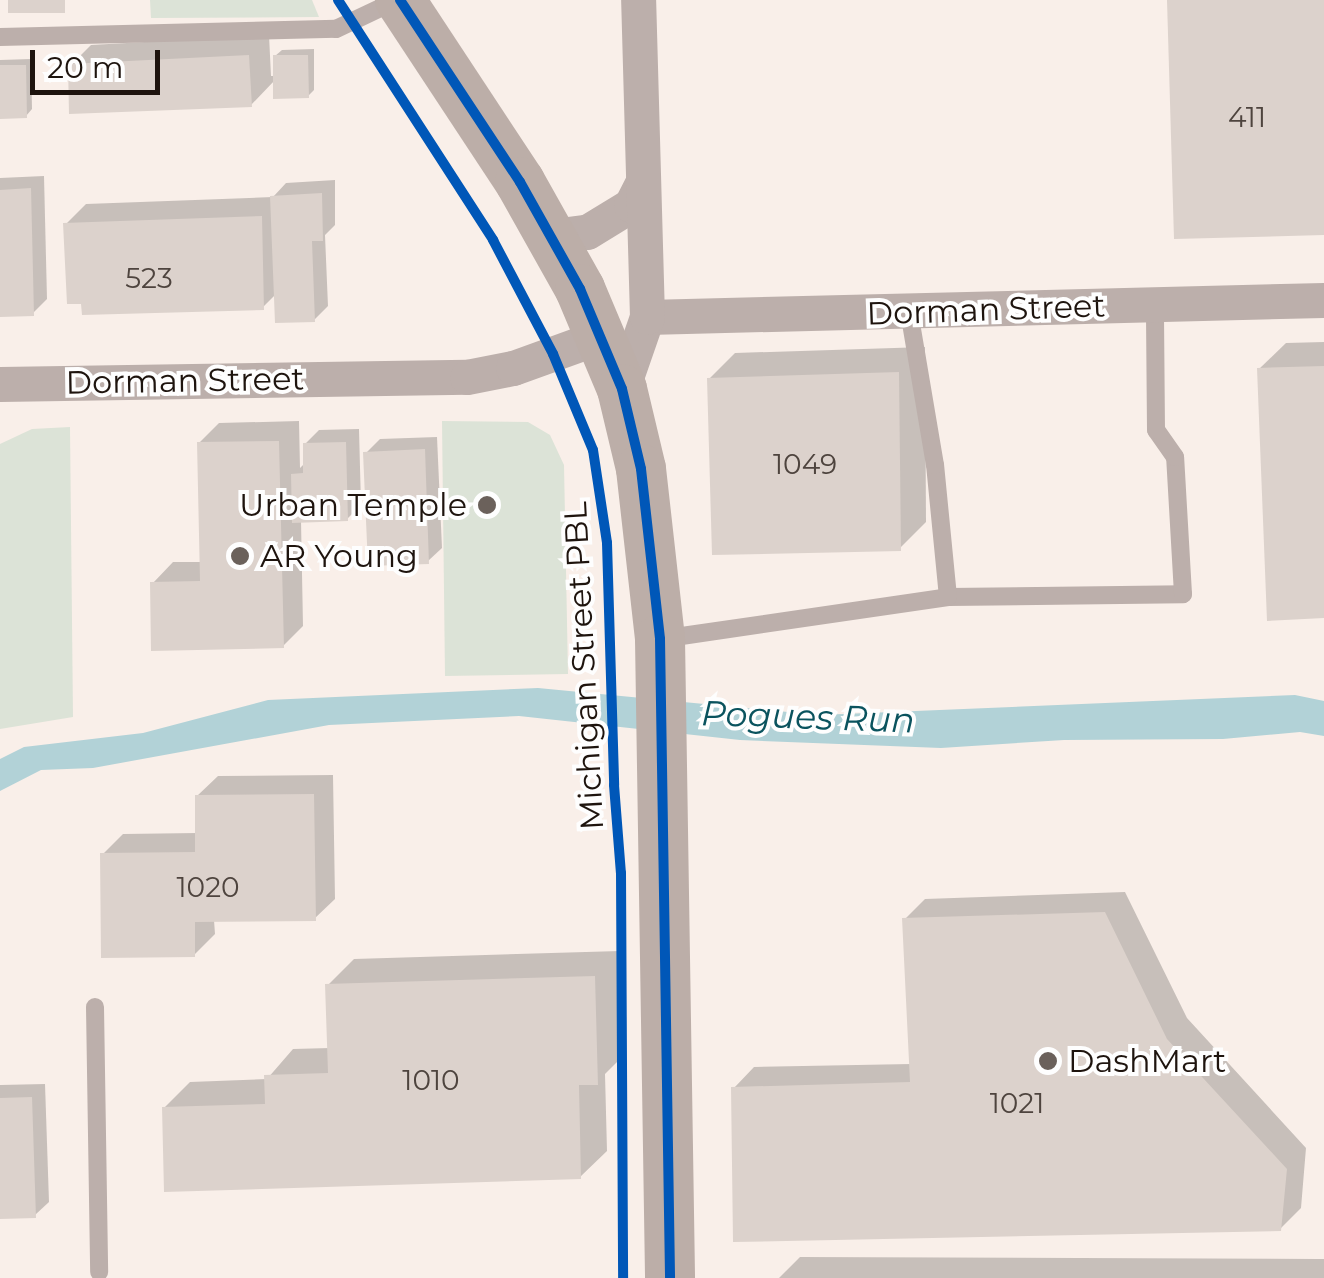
<!DOCTYPE html>
<html>
<head>
<meta charset="utf-8">
<style>
  body { margin:0 }
  #map { position:relative; width:1324px; height:1278px; overflow:hidden; background:#f9efe9; font-family:Montserrat,sans-serif }
  div>[style] { position:absolute }
  [style*='--x'] { left:calc(var(--x)*1px); top:calc(var(--y)*1px); width:calc(var(--w)*1px); rotate:calc(var(--a)*1deg) }
  .green>* { inset:0; background:#dce3d7 }
  .water>* { inset:0; background:#b2d2d7 }
  .shadow>* { inset:0; background:#0003 }
  .building>* { inset:0; background:#dcd2cc }
  .service>* { height:18px; margin:-9px; padding:0 9px; transform-origin:9px; border-radius:9px; background:#bcafab }
  .minor>* { height:35px; margin:-17.5px; padding:0 17.5px; transform-origin:17.5px; border-radius:17.5px; background:#bcafab }
  .secondary>* { height:50px; margin:-25px; padding:0 25px; transform-origin:25px; border-radius:25px; background:#bcaea8 }
  .cycleway>* { height:10px; margin:-5px; padding:0 5px; transform-origin:5px; border-radius:5px; background:#0057b8 }
  .dots>* { width:28px; height:28px; translate:-50% -50%; box-sizing:border-box; border:5px solid #fefefe; border-radius:50% }
  span { translate:-50% -50%; white-space:nowrap; text-align:center; line-height:1.15; -webkit-text-stroke:8px #fefefe; paint-order:stroke }
  .number-label { font-size:28px; color:#4e443e }
  .number-label span { -webkit-text-stroke-width:0 }
  .street-label { font-size:32px; color:#1e140e }
  .poi-label { font-size:32px; color:#1e140e }
  .right { translate:-100% -50%; text-align:right }
  .left { translate:0 -50%; text-align:left }
  .water-label { font-size:35px; color:#0a535e; font-style:italic }
  .scale { position:absolute; left:30px; top:50px; width:130px; height:45px; box-sizing:border-box; border:5px solid #1e140e; border-top:0; padding-left:12px; font-size:30px; line-height:35px; white-space:nowrap; color:#1e140e; -webkit-text-stroke:8px #fefefe; paint-order:stroke }
</style>
</head>
<body>
<div id="map">
  <div class="green">
    <i style="clip-path:polygon(150px 0,312px 0,319px 17px,151px 18px)"></i>
    <i style="clip-path:polygon(442px 421px,528px 422px,550px 435px,564px 465px,568px 674px,445px 676px)"></i>
    <i style="clip-path:polygon(70px 427px,73px 717px,0 729px,0 444px,32px 429px)"></i>
  </div>
  <div class="water">
    <i style="clip-path:polygon(538px 688px,819px 715px,1295px 695px,1324px 701px,1324px 736px,1300px 732px,1223px 739px,1064px 740px,941px 748px,740px 740px,519px 716px,329px 725px,93px 768px,41px 770px,0 791px,0 759px,24px 747px,143px 733px,268px 700px)"></i>
  </div>
  <div class="shadow">
    <i style="clip-path:polygon(269px 35px,271px 76px,275px 76px,275px 56px,282px 50px,314px 49px,314px 90px,308px 96px,275px 80px,251px 105px,70px 66px,91px 45px)"></i>
    <i style="clip-path:polygon(31px 59px,32px 109px,26px 116px,0 116px,0 60px)"></i>
    <i style="clip-path:polygon(44px 176px,47px 299px,33px 313px,0 315px,0 178px)"></i>
    <i style="clip-path:polygon(335px 180px,335px 225px,325px 235px,328px 306px,314px 320px,276px 294px,263px 307px,66px 224px,86px 204px,273px 197px,286px 183px)"></i>
    <i style="clip-path:polygon(1324px 342px,1324px 616px,1259px 369px,1286px 343px)"></i>
    <i style="clip-path:polygon(925px 347px,926px 522px,900px 548px,709px 379px,735px 353px)"></i>
    <i style="clip-path:polygon(299px 421px,300px 468px,306px 462px,305px 444px,319px 430px,359px 429px,361px 505px,347px 519px,301px 520px,303px 626px,283px 646px,153px 583px,173px 562px,202px 562px,199px 443px,219px 423px)"></i>
    <i style="clip-path:polygon(437px 437px,442px 548px,428px 561px,366px 453px,380px 439px)"></i>
    <i style="clip-path:polygon(333px 775px,335px 899px,314px 919px,214px 920px,215px 934px,194px 955px,103px 854px,123px 834px,197px 833px,197px 796px,218px 776px)"></i>
    <i style="clip-path:polygon(1125px 892px,1187px 1018px,1306px 1148px,1301px 1208px,1280px 1229px,734px 1088px,754px 1067px,911px 1064px,905px 919px,925px 899px)"></i>
    <i style="clip-path:polygon(620px 951px,623px 1056px,605px 1074px,607px 1151px,580px 1177px,164px 1108px,190px 1082px,267px 1079px,293px 1049px,330px 1048px,328px 985px,354px 959px)"></i>
    <i style="clip-path:polygon(45px 1084px,49px 1202px,35px 1215px,0 1216px,0 1085px)"></i>
    <i style="clip-path:polygon(800px 1257px,1319px 1259px,1324px 1259px,1324px 1278px,779px 1278px)"></i>
  </div>
  <div class="building">
    <i style="clip-path:polygon(8px 0,65px 0,65px 13px,8px 13px)"></i>
    <i style="clip-path:polygon(1167px 0,1324px 0,1324px 235px,1174px 239px)"></i>
    <i style="clip-path:polygon(249px 55px,252px 107px,69px 114px,68px 64px)"></i>
    <i style="clip-path:polygon(273px 55px,308px 55px,309px 98px,273px 99px)"></i>
    <i style="clip-path:polygon(0 65px,26px 65px,27px 118px,0 119px)"></i>
    <i style="clip-path:polygon(31px 188px,34px 316px,0 317px,0 190px)"></i>
    <i style="clip-path:polygon(322px 193px,323px 241px,312px 241px,315px 322px,275px 323px,270px 196px)"></i>
    <i style="clip-path:polygon(262px 216px,264px 310px,82px 315px,81px 304px,67px 304px,63px 223px)"></i>
    <i style="clip-path:polygon(1324px 366px,1324px 618px,1267px 621px,1257px 368px)"></i>
    <i style="clip-path:polygon(899px 372px,901px 551px,712px 555px,707px 378px)"></i>
    <i style="clip-path:polygon(279px 441px,284px 648px,151px 651px,150px 582px,200px 581px,197px 442px)"></i>
    <i style="clip-path:polygon(346px 442px,348px 521px,292px 523px,291px 474px,303px 473px,303px 443px)"></i>
    <i style="clip-path:polygon(425px 449px,429px 564px,368px 566px,363px 452px)"></i>
    <i style="clip-path:polygon(314px 794px,316px 921px,195px 922px,195px 957px,101px 958px,100px 853px,195px 852px,195px 795px)"></i>
    <i style="clip-path:polygon(1105px 912px,1167px 1039px,1287px 1169px,1281px 1231px,733px 1242px,731px 1087px,910px 1082px,902px 918px)"></i>
    <i style="clip-path:polygon(595px 976px,598px 1085px,579px 1085px,581px 1179px,164px 1192px,162px 1107px,265px 1104px,264px 1075px,328px 1073px,325px 984px)"></i>
    <i style="clip-path:polygon(32px 1097px,36px 1218px,0 1219px,0 1098px)"></i>
  </div>
  <div class="service">
    <i style="--x:0;--y:37;--w:336;--a:-1.4"></i>
    <i style="--x:336;--y:29;--w:68;--a:-25.4"></i>
    <i style="--x:948;--y:597;--w:235;--a:-0.7"></i>
    <i style="--x:1183;--y:594;--w:137;--a:-93.3"></i>
    <i style="--x:1175;--y:457;--w:33;--a:-125"></i>
    <i style="--x:1156;--y:430;--w:125;--a:-90.5"></i>
    <i style="--x:661;--y:639;--w:290;--a:-8.3"></i>
    <i style="--x:948;--y:597;--w:133;--a:-95.6"></i>
    <i style="--x:935;--y:465;--w:155;--a:-99.6"></i>
    <i style="--x:95;--y:1007;--w:265;--a:89.1"></i>
  </div>
  <div class="minor">
    <i style="--x:552;--y:236;--w:35;--a:-7"></i>
    <i style="--x:587;--y:232;--w:52;--a:-31.5"></i>
    <i style="--x:631;--y:205;--w:25;--a:-63"></i>
    <i style="--x:647;--y:317;--w:677;--a:-1.44"></i>
    <i style="--x:0;--y:384;--w:467;--a:-0.9"></i>
    <i style="--x:467;--y:377;--w:47;--a:-11.1"></i>
    <i style="--x:513;--y:368;--w:95;--a:-19.8"></i>
    <i style="--x:622;--y:389;--w:76;--a:-70.9"></i>
    <i style="--x:647;--y:317;--w:317;--a:-91.6"></i>
  </div>
  <div class="secondary">
    <i style="--x:400;--y:0;--w:218;--a:56.6"></i>
    <i style="--x:520;--y:182;--w:123;--a:60.7"></i>
    <i style="--x:580;--y:289;--w:108;--a:67.2"></i>
    <i style="--x:622;--y:389;--w:82;--a:76.6"></i>
    <i style="--x:641;--y:469;--w:171;--a:83.6"></i>
    <i style="--x:660;--y:639;--w:639;--a:89.1"></i>
  </div>
  <div class="cycleway">
    <i style="--x:338;--y:0;--w:286;--a:57.1"></i>
    <i style="--x:493;--y:240;--w:129;--a:62.2"></i>
    <i style="--x:553;--y:354;--w:104;--a:67.4"></i>
    <i style="--x:593;--y:450;--w:94;--a:81.4"></i>
    <i style="--x:607;--y:543;--w:242;--a:88.3"></i>
    <i style="--x:614;--y:785;--w:88;--a:85.5"></i>
    <i style="--x:621;--y:873;--w:405;--a:89.7"></i>
    <i style="--x:400;--y:0;--w:218;--a:56.6"></i>
    <i style="--x:520;--y:182;--w:123;--a:60.7"></i>
    <i style="--x:580;--y:289;--w:108;--a:67.2"></i>
    <i style="--x:622;--y:389;--w:82;--a:76.6"></i>
    <i style="--x:641;--y:469;--w:171;--a:83.6"></i>
    <i style="--x:660;--y:639;--w:639;--a:89.1"></i>
  </div>
  <div class="dots">
    <i style="left:487px;top:505px;background:#6b615b"></i>
    <i style="left:240px;top:556px;background:#6b615b"></i>
    <i style="left:1048px;top:1061px;background:#6b615b"></i>
  </div>
  <div class="number-label">
    <span style="left:1247px;top:117px">411</span>
    <span style="left:149px;top:278px">523</span>
    <span style="left:805px;top:464px">1049</span>
    <span style="left:208px;top:887px">1020</span>
    <span style="left:431px;top:1080px">1010</span>
    <span style="left:1017px;top:1103px">1021</span>
  </div>
  <div class="street-label">
    <span style="left:986px;top:310px;rotate:-2deg">Dorman Street</span>
    <span style="left:185px;top:381px;rotate:-1deg">Dorman Street</span>
    <span style="left:584px;top:666px;rotate:-93deg">Michigan Street PBL</span>
  </div>
  <div class="poi-label">
    <span class="right" style="left:467px;top:505px">Urban Temple</span>
    <span class="left" style="left:260px;top:556px">AR Young</span>
    <span class="left" style="left:1068px;top:1061px">DashMart</span>
  </div>
  <div class="water-label">
    <span style="left:808px;top:717px;rotate:2deg">Pogues Run</span>
  </div>
  <div class="scale">20 m</div>
</div>
</body>
</html>
